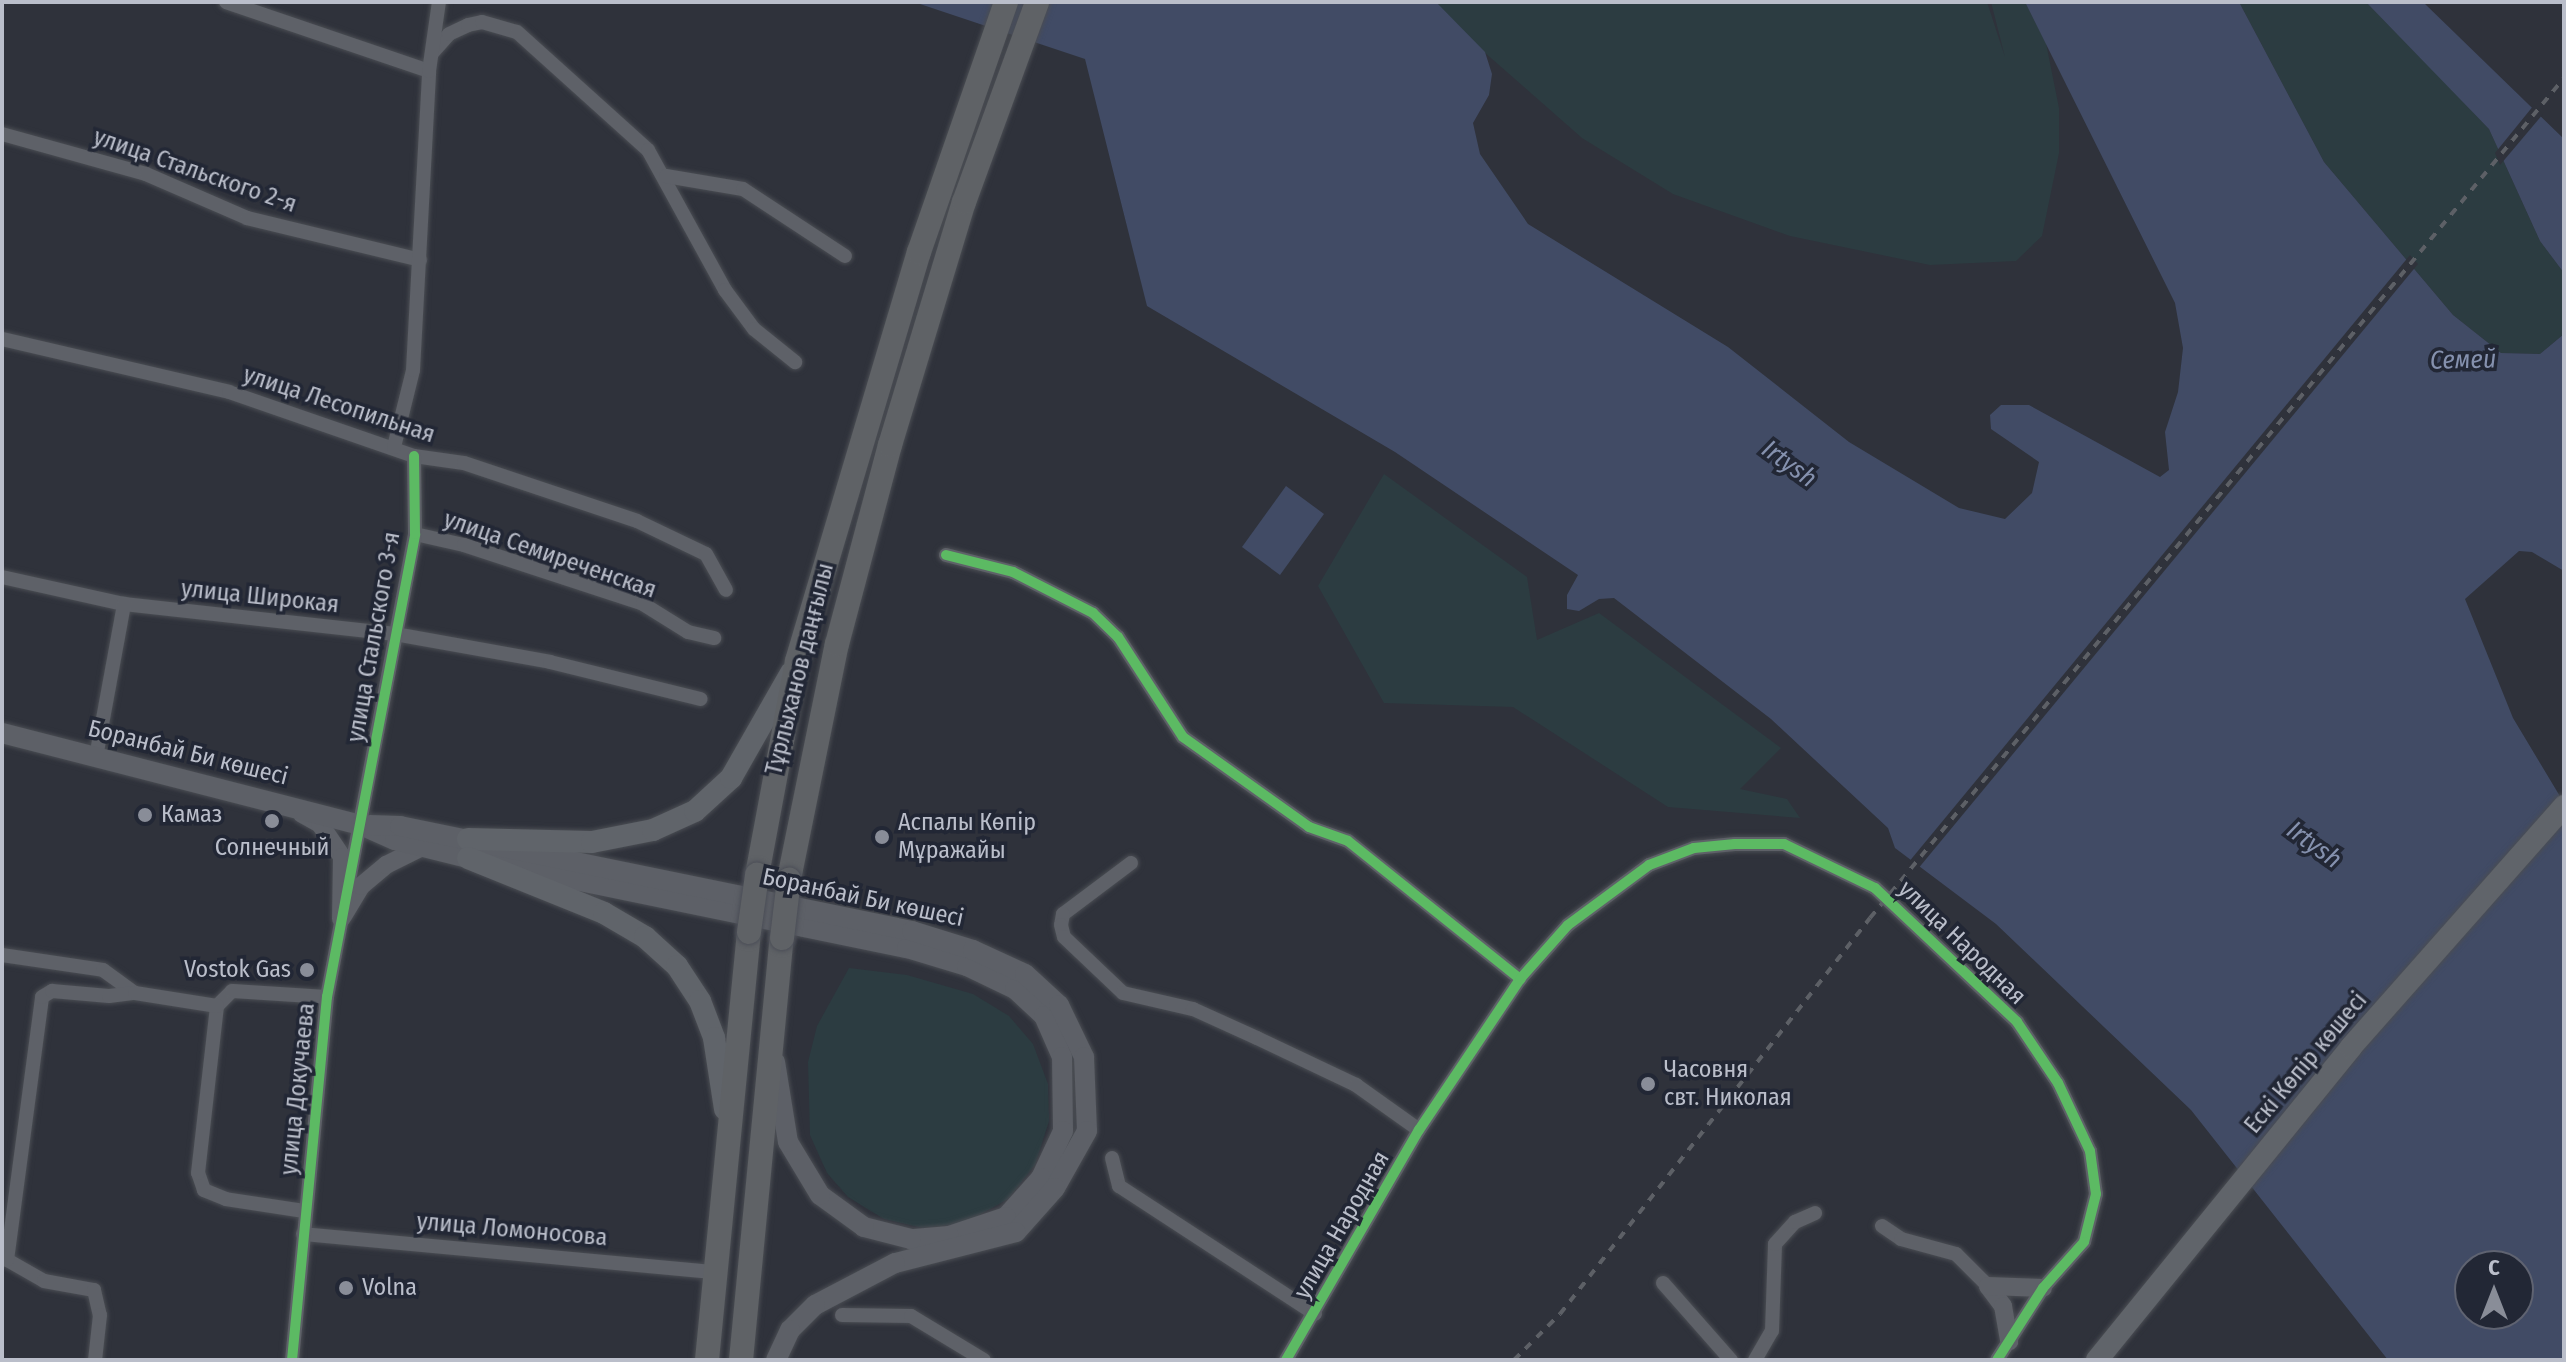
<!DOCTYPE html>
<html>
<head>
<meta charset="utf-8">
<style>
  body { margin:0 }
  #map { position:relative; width:2566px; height:1362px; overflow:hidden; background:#2f323b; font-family:"Fira Sans Condensed",sans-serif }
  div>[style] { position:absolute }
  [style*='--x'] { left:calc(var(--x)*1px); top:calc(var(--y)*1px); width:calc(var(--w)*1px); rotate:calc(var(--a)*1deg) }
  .green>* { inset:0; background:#2c3c41 }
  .water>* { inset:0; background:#414b65 }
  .pier>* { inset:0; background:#2f323b }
  .roads { filter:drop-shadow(0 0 2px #4a4d53) drop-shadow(0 0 2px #4a4d53) }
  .minor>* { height:14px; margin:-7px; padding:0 7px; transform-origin:7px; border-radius:7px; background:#5e6168 }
  .tertiary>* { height:18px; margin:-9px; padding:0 9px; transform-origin:9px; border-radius:9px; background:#5e6168 }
  .secondary>* { height:20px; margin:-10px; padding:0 10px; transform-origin:10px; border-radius:10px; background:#5d6067 }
  .primary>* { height:22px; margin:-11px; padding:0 11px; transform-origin:11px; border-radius:11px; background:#60646a }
  .trunk>* { height:24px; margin:-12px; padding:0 12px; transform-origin:12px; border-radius:12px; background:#5f6266 }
  .rail>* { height:4px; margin-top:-2px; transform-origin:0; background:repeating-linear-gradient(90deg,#5d6066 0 8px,transparent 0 16px) }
  .bridges { filter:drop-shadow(0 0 2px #4b4e57) drop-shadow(0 0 2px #4b4e57) }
  .trunk-bridge>* { height:24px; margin:-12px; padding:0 12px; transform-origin:12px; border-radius:12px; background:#5f6266 }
  .cycleway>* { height:10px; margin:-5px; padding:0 5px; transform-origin:5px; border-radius:5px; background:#5cba63 }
  .dots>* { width:22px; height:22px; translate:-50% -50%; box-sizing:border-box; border:4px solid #222735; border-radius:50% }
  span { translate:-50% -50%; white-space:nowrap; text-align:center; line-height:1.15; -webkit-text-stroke:7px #222735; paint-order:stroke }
  .street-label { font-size:24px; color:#babeca }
  .poi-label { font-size:24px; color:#babeca }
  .left { translate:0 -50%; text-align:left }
  .right { translate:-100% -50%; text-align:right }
  .water-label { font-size:26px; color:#8591ae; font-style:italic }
  .frame { position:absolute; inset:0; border:4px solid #babeca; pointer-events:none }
  .north { position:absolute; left:2454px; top:1250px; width:80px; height:80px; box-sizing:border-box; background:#222735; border:2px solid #5f6371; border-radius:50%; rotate:0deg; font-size:22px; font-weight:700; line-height:32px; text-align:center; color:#babeca }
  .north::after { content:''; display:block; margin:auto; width:28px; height:36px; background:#898d98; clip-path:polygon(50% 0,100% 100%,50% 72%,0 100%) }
</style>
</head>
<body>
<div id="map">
  <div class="green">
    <i style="clip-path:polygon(1436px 2px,1987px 2px,2005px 57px,1991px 2px,2025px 2px,2046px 43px,2059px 108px,2059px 153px,2042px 236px,2016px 261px,1930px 265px,1790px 236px,1673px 194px,1582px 138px,1459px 30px)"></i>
    <i style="clip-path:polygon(2239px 2px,2366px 2px,2428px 65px,2489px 129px,2540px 241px,2564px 273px,2564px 334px,2540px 354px,2501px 353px,2453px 315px,2324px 162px)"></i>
    <i style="clip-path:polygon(1384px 474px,1527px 577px,1537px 640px,1599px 613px,1781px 748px,1740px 789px,1787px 799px,1800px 818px,1668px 807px,1513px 707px,1384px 703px,1318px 586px)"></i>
    <i style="clip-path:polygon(849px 968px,907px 975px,973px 994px,1009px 1016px,1033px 1044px,1048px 1084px,1049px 1121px,1035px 1165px,1008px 1199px,965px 1223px,923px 1228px,884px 1219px,848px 1197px,827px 1173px,810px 1135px,808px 1062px,817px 1026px)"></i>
  </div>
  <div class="water">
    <i style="clip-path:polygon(evenodd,914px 2px,1436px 2px,1485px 52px,1492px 74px,1489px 95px,1473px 123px,1480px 154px,1528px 224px,1728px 347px,1849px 442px,1959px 508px,2005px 519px,2032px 493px,2039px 462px,1991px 429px,1990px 415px,2001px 405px,2029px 405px,2160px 477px,2169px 470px,2165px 432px,2178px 392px,2183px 348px,2175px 303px,2025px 2px,2239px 2px,2324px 162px,2453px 315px,2501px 353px,2540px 354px,2564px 334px,2564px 571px,2532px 552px,2519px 551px,2465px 599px,2513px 718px,2564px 803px,2564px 1360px,2388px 1360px,2191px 1110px,1996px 924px,1895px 848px,1888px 828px,1771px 719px,1614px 598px,1599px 599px,1579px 611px,1567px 609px,1567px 595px,1578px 575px,1395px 452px,1147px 306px,1085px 59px,914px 2px,2470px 1266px,2518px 1266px,2518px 1314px,2470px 1314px,2470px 1266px)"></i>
    <i style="clip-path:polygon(2366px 2px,2423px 2px,2564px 139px,2564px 273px,2540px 241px,2489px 129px)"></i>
    <i style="clip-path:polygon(1286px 486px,1324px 514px,1280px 575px,1242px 547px)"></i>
  </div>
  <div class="pier">
    <i style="clip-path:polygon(2534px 105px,2543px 114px,2500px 165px,2495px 153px)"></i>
    <i style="clip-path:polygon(2410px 255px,2418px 264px,1917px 870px,1908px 863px)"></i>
  </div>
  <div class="roads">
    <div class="minor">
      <i style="--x:226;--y:2;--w:214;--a:18.8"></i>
      <i style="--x:433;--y:52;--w:24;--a:-48"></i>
      <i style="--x:449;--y:34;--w:21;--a:-25"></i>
      <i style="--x:468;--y:25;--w:14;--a:-12"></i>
      <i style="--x:482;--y:22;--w:36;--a:16"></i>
      <i style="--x:517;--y:32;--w:176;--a:42"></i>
      <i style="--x:648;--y:150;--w:160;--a:61.2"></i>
      <i style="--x:725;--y:290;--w:49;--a:53.4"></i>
      <i style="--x:754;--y:329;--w:53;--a:38.8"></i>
      <i style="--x:2;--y:134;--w:149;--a:15.5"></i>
      <i style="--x:146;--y:174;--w:110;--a:23.5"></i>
      <i style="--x:247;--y:218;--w:178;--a:13.6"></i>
      <i style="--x:666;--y:176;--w:78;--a:9.6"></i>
      <i style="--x:743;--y:189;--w:122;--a:33.3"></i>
      <i style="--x:2;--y:339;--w:233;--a:13.1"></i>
      <i style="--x:229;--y:392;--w:196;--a:19.1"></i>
      <i style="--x:414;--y:456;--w:50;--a:8"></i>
      <i style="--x:464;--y:463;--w:182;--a:18.5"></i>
      <i style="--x:637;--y:521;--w:76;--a:25.6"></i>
      <i style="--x:706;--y:554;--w:41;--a:60.9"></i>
      <i style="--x:394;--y:447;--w:79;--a:-76.1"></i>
      <i style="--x:413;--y:370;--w:299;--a:-86.9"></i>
      <i style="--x:429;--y:71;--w:70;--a:-81.8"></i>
      <i style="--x:415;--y:534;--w:50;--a:12.7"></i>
      <i style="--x:464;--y:545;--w:188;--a:18.2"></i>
      <i style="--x:643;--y:604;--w:53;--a:31.9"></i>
      <i style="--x:688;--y:632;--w:27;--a:13"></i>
      <i style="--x:946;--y:555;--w:69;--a:14.2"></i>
      <i style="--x:1013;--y:572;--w:90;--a:27.1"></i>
      <i style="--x:1093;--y:613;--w:35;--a:44"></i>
      <i style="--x:1118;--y:637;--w:119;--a:57"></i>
      <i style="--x:1183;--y:737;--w:155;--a:35.5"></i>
      <i style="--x:1309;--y:827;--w:41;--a:19.7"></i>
      <i style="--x:1348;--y:841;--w:221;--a:38.7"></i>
      <i style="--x:2;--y:577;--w:125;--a:12.5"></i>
      <i style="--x:124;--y:604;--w:273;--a:6.3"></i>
      <i style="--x:395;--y:634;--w:158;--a:10.2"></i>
      <i style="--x:550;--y:662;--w:155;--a:13.8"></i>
      <i style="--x:96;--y:757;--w:156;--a:-79.6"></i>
      <i style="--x:1131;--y:863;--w:85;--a:143.1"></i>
      <i style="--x:1063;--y:914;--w:11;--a:100"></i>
      <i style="--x:1061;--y:925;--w:12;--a:76"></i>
      <i style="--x:1064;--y:937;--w:81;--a:43.5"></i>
      <i style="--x:1123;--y:993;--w:72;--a:12.9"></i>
      <i style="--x:1193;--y:1009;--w:70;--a:24.4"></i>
      <i style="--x:1257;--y:1038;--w:110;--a:25.4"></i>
      <i style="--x:1356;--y:1085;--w:77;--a:35.5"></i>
      <i style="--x:347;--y:891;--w:363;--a:-79.2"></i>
      <i style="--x:415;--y:534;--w:78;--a:-90.7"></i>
      <i style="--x:2;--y:955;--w:102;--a:8.4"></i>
      <i style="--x:103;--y:970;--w:39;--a:36"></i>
      <i style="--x:1112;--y:1158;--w:29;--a:76"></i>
      <i style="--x:1119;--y:1186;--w:234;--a:33.1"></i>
      <i style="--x:304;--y:1211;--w:79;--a:-171.3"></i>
      <i style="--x:226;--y:1199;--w:24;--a:-158"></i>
      <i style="--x:204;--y:1190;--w:18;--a:-109"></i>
      <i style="--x:198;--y:1173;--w:168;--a:-83.5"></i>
      <i style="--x:217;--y:1006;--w:21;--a:-45"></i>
      <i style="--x:232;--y:991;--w:95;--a:3.6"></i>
      <i style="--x:1882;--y:1226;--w:23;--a:34"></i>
      <i style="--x:1901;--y:1239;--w:57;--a:15.3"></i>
      <i style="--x:1956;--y:1254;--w:45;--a:45"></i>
      <i style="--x:303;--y:1234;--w:415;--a:5.3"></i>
      <i style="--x:2;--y:1257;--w:48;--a:29.7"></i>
      <i style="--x:44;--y:1281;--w:51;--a:10.2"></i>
      <i style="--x:94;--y:1290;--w:26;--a:77"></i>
      <i style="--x:100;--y:1315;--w:45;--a:96.3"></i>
      <i style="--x:7;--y:1260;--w:265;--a:-82.4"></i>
      <i style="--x:42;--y:997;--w:12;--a:-31"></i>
      <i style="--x:52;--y:991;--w:57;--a:5"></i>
      <i style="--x:109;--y:996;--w:26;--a:-7"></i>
      <i style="--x:135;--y:993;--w:83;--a:9"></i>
      <i style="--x:1663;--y:1283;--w:103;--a:48.6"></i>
      <i style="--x:842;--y:1315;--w:69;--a:0.8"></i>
      <i style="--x:911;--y:1316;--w:85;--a:31.1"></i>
      <i style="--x:292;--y:1360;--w:365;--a:-84.5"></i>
      <i style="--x:327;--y:997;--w:86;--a:-79.3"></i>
      <i style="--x:1286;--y:1360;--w:266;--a:-60"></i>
      <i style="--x:1419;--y:1130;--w:182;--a:-56.2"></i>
      <i style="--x:1520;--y:979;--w:72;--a:-48.4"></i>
      <i style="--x:1568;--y:925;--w:101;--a:-36.5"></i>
      <i style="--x:1649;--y:865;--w:48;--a:-20.7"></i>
      <i style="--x:1694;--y:848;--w:41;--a:-5.6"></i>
      <i style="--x:1735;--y:844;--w:49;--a:0"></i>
      <i style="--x:1784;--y:844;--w:101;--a:25.8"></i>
      <i style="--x:1875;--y:888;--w:195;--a:43.3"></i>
      <i style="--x:2017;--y:1022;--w:73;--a:56.1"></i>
      <i style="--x:2058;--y:1083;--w:75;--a:64.8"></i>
      <i style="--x:2090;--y:1151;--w:43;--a:82.1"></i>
      <i style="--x:2096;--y:1194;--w:49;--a:104"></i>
      <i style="--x:2084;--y:1242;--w:62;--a:131.7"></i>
      <i style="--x:2043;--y:1288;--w:85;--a:122.6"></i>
      <i style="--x:1755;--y:1360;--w:34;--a:-60"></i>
      <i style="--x:1772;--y:1331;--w:87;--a:-88"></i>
      <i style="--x:1775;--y:1244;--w:30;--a:-48"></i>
      <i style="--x:1795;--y:1222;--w:22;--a:-24"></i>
    </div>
    <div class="tertiary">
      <i style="--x:302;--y:814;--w:21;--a:29"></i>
      <i style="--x:320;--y:824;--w:40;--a:56"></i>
      <i style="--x:342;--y:857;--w:62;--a:90.9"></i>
      <i style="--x:343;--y:916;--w:35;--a:-59"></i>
      <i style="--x:361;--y:886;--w:33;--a:-40"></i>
      <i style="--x:386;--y:865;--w:40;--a:-26.6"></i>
      <i style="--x:1988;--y:1286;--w:25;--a:53"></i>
      <i style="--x:2003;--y:1306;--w:36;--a:80"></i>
      <i style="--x:1988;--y:1286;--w:55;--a:2.1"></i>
    </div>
    <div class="secondary">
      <i style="--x:2;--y:733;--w:371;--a:14.4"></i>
      <i style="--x:361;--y:825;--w:37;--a:24"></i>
      <i style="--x:395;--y:840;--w:75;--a:13.9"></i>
      <i style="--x:468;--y:858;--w:448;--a:11.6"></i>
      <i style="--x:907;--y:948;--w:63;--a:16.7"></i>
      <i style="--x:967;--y:966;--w:53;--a:25.6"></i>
      <i style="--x:1015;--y:989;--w:40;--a:43"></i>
      <i style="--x:1044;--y:1016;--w:45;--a:66.3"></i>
      <i style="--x:1062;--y:1057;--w:74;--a:89.2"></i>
      <i style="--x:1063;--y:1131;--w:52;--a:115.1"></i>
      <i style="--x:1041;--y:1178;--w:52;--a:131.9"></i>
      <i style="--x:1006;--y:1217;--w:60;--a:161.6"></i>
      <i style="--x:949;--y:1236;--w:38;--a:175"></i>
      <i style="--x:911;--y:1239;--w:49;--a:-165.7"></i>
      <i style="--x:864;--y:1227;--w:54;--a:-144"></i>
      <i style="--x:820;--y:1195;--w:62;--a:-121.1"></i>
      <i style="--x:788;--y:1142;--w:81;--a:-99.2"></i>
      <i style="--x:370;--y:825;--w:30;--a:2"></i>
      <i style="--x:400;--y:826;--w:523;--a:11.59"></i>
      <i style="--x:912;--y:931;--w:64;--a:17.3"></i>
      <i style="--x:973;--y:950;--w:57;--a:24.8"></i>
      <i style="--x:1025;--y:974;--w:46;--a:42.4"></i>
      <i style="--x:1059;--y:1005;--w:58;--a:64.3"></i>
      <i style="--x:1084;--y:1057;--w:74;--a:87.7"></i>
      <i style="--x:1087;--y:1131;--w:65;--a:119.3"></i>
      <i style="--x:1055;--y:1188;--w:59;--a:131.6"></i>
      <i style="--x:1016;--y:1232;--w:125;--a:165.6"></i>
      <i style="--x:895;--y:1263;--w:90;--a:152.3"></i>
      <i style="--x:815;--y:1305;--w:35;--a:135"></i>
      <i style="--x:790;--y:1330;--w:33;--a:115"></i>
    </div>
    <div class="primary">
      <i style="--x:468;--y:839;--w:124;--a:1.4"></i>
      <i style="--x:592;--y:842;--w:62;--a:-11.1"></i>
      <i style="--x:653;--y:830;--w:46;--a:-24.3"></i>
      <i style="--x:695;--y:811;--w:49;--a:-42.5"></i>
      <i style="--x:731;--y:778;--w:121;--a:-60.3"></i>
      <i style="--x:468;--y:858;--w:147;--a:22"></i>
      <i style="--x:604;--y:913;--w:48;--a:30.3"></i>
      <i style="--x:645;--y:937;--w:43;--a:42.2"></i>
      <i style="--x:677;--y:966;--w:42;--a:56.7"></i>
      <i style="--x:700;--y:1001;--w:40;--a:69"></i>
      <i style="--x:714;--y:1038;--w:72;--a:81.2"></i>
      <i style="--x:2097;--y:1360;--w:403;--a:-50.9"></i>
      <i style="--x:2351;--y:1047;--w:322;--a:-48.5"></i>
    </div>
    <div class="trunk">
      <i style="--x:757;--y:875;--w:218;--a:-79.4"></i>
      <i style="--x:797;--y:661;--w:427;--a:-73.4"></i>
      <i style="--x:919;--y:252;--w:265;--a:-70.8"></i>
      <i style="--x:789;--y:879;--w:240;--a:-78.5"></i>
      <i style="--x:837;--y:644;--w:206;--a:-75.1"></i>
      <i style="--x:890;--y:445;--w:254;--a:-73.1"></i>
      <i style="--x:964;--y:202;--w:213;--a:-69.9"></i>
      <i style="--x:707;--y:1360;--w:430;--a:-84.4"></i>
      <i style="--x:741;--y:1360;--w:424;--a:-84.5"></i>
    </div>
  </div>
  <div class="rail">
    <i style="--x:1514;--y:1360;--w:65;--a:-45"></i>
    <i style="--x:1560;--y:1314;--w:503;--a:-51.95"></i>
    <i style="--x:1870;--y:918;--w:1090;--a:-50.44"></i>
  </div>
  <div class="bridges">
    <div class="trunk-bridge">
      <i style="--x:749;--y:932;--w:58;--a:-82"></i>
      <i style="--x:782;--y:938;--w:59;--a:-83.2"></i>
    </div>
  </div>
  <div class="cycleway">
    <i style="--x:946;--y:555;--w:69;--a:14.2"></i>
    <i style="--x:1013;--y:572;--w:90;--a:27.1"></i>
    <i style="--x:1093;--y:613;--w:35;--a:44"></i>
    <i style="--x:1118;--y:637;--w:119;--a:57"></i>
    <i style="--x:1183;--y:737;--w:155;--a:35.5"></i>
    <i style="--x:1309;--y:827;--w:41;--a:19.7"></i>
    <i style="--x:1348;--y:841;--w:221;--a:38.7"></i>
    <i style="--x:292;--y:1360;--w:365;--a:-84.5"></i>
    <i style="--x:327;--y:997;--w:471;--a:-79.2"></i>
    <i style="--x:415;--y:534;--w:78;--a:-90.7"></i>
    <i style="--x:1286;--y:1360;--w:266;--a:-60"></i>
    <i style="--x:1419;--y:1130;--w:182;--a:-56.2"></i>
    <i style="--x:1520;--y:979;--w:72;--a:-48.4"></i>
    <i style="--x:1568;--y:925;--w:101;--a:-36.5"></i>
    <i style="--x:1649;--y:865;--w:48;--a:-20.7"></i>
    <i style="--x:1694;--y:848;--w:41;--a:-5.6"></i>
    <i style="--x:1735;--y:844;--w:49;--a:0"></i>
    <i style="--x:1784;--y:844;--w:101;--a:25.8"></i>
    <i style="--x:1875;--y:888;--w:195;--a:43.3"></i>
    <i style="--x:2017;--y:1022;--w:73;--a:56.1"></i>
    <i style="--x:2058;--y:1083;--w:75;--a:64.8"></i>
    <i style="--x:2090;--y:1151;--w:43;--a:82.1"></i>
    <i style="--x:2096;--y:1194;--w:49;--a:104"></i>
    <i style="--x:2084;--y:1242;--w:62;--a:131.7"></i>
    <i style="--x:2043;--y:1288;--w:85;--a:122.6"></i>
  </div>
  <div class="dots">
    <i style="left:145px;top:815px;background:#898d98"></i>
    <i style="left:272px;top:821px;background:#898d98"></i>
    <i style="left:882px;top:837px;background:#898d98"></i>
    <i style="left:307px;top:970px;background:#898d98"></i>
    <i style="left:1648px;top:1084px;background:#898d98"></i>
    <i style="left:346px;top:1288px;background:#898d98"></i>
  </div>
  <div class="street-label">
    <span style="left:195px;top:171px;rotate:19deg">улица Стальского 2-я</span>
    <span style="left:339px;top:405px;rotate:18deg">улица Лесопильная</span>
    <span style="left:550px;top:555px;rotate:19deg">улица Семиреченская</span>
    <span style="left:260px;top:597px;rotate:6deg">улица Широкая</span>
    <span style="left:374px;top:637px;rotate:-80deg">улица Стальского 3-я</span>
    <span style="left:800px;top:669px;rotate:-76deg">Тұрлыханов даңғылы</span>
    <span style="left:188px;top:753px;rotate:14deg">Боранбай Би көшесі</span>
    <span style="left:863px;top:898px;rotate:12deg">Боранбай Би көшесі</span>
    <span style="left:1962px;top:943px;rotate:44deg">улица Народная</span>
    <span style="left:2306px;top:1063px;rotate:-50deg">Ескі Көпір көшесі</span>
    <span style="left:298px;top:1089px;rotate:-84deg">улица Докучаева</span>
    <span style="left:1342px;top:1225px;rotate:-60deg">улица Народная</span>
    <span style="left:512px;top:1230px;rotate:5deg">улица Ломоносова</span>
  </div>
  <div class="poi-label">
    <span class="left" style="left:161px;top:815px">Камаз</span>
    <span class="left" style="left:898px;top:837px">Аспалы Көпір<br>Мұражайы</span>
    <span style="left:272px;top:848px">Солнечный</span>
    <span class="right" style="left:291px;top:970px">Vostok Gas</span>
    <span class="left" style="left:1664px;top:1084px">Часовня<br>свт. Николая</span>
    <span class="left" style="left:362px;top:1288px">Volna</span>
  </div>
  <div class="water-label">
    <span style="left:2463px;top:360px;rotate:-1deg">Семей</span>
    <span style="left:1789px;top:464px;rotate:36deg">Irtysh</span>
    <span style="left:2314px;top:845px;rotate:36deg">Irtysh</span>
  </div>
  <div class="frame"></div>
  <div class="north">С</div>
</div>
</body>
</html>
